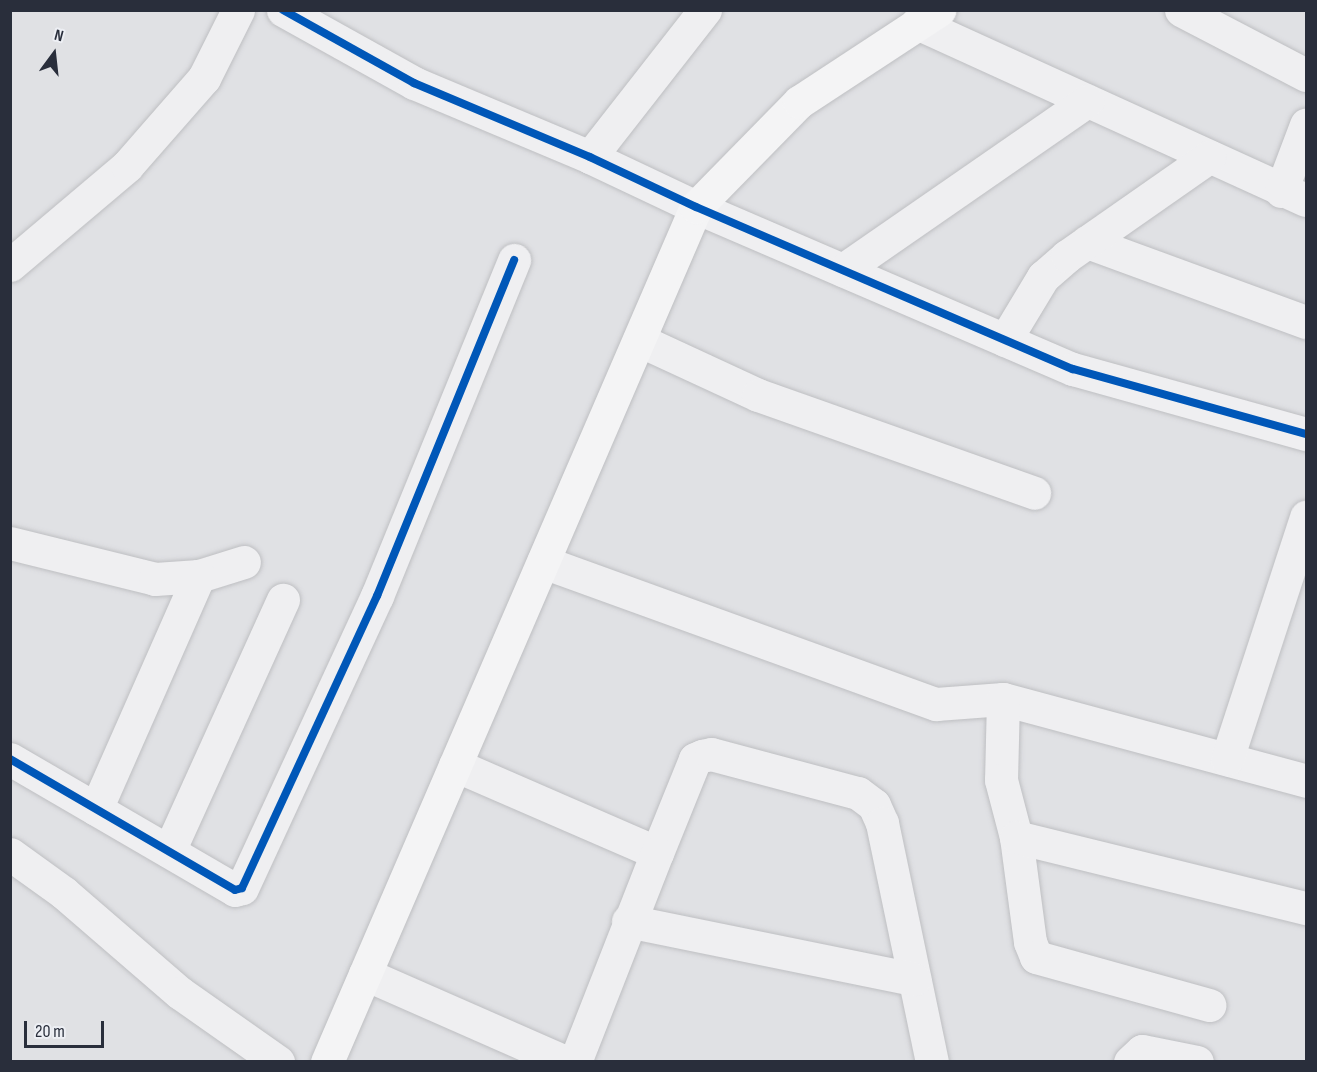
<!DOCTYPE html>
<html>
<head>
<meta charset="utf-8">
<style>
  body { margin:0 }
  #map { position:relative; width:1317px; height:1072px; overflow:hidden; background:#e0e1e4; font-family:"Sofia Sans Condensed",sans-serif }
  div>[style] { position:absolute }
  [style*='--x'] { left:calc(var(--x)*1px); top:calc(var(--y)*1px); width:calc(var(--w)*1px); rotate:calc(var(--a)*1deg) }
  .roads { filter:drop-shadow(0 0 2px #bebfc2) drop-shadow(0 0 2px #bebfc2) }
  .minor>* { height:33px; margin:-16.5px; padding:0 16.5px; transform-origin:16.5px; border-radius:16.5px; background:#efeff1 }
  .major>* { height:33px; margin:-16.5px; padding:0 16.5px; transform-origin:16.5px; border-radius:16.5px; background:#f4f4f5 }
  .cycleway>* { height:8px; margin:-4px; padding:0 4px; transform-origin:4px; border-radius:4px; background:#0057b8 }
  span { translate:-50% -50%; white-space:nowrap; text-align:center; line-height:1.15; -webkit-text-stroke:5px #edeff4; paint-order:stroke }
  .frame { position:absolute; inset:0; border:12px solid #292e3b; pointer-events:none }
  .north { position:absolute; left:24px; top:24px; width:60px; height:60px; -webkit-text-stroke:4px #edeff4; paint-order:stroke; rotate:15deg; font-size:16px; font-weight:700; line-height:24px; text-align:center; color:#292e3b }
  .north::after { content:''; display:block; margin:auto; width:21px; height:27px; background:#292e3b; clip-path:polygon(50% 0,100% 100%,50% 72%,0 100%) }
  .scale { position:absolute; left:24px; top:1021px; width:80px; height:27px; box-sizing:border-box; border:3px solid #292e3b; border-top:0; padding-left:8px; font-size:18px; line-height:21px; white-space:nowrap; color:#292e3b; -webkit-text-stroke:4px #edeff4; paint-order:stroke }
</style>
</head>
<body>
<div id="map">
  <div class="roads">
    <div class="minor">
      <i style="--x:283;--y:10;--w:150;--a:29.1"></i>
      <i style="--x:414;--y:83;--w:191;--a:22.8"></i>
      <i style="--x:590;--y:157;--w:117;--a:25.3"></i>
      <i style="--x:696;--y:207;--w:410;--a:23.3"></i>
      <i style="--x:1073;--y:369;--w:242;--a:15.6"></i>
      <i style="--x:1181;--y:10;--w:141;--a:27.5"></i>
      <i style="--x:917;--y:23;--w:427;--a:24.5"></i>
      <i style="--x:590;--y:157;--w:187;--a:-52"></i>
      <i style="--x:1281;--y:191;--w:71;--a:-69.3"></i>
      <i style="--x:1087;--y:242;--w:233;--a:20.1"></i>
      <i style="--x:10;--y:265;--w:153;--a:-40.2"></i>
      <i style="--x:127;--y:166;--w:117;--a:-48.8"></i>
      <i style="--x:204;--y:78;--w:76;--a:-63.4"></i>
      <i style="--x:843;--y:270;--w:297;--a:-34.7"></i>
      <i style="--x:639;--y:340;--w:131;--a:24.8"></i>
      <i style="--x:758;--y:395;--w:293;--a:19.5"></i>
      <i style="--x:1005;--y:340;--w:74;--a:-58.9"></i>
      <i style="--x:1043;--y:277;--w:32;--a:-41"></i>
      <i style="--x:1067;--y:256;--w:173;--a:-34.9"></i>
      <i style="--x:10;--y:543;--w:149;--a:13.9"></i>
      <i style="--x:155;--y:579;--w:44;--a:-3.9"></i>
      <i style="--x:199;--y:576;--w:47;--a:-17.3"></i>
      <i style="--x:543;--y:562;--w:418;--a:19.9"></i>
      <i style="--x:936;--y:704;--w:67;--a:-4.3"></i>
      <i style="--x:1003;--y:699;--w:314;--a:15.1"></i>
      <i style="--x:1003;--y:699;--w:81;--a:91.4"></i>
      <i style="--x:1001;--y:780;--w:59;--a:75.3"></i>
      <i style="--x:1016;--y:837;--w:106;--a:82.4"></i>
      <i style="--x:1030;--y:942;--w:16;--a:68"></i>
      <i style="--x:1036;--y:957;--w:180;--a:15.5"></i>
      <i style="--x:10;--y:759;--w:260;--a:30.2"></i>
      <i style="--x:235;--y:890;--w:7;--a:-16"></i>
      <i style="--x:242;--y:888;--w:322;--a:-65.2"></i>
      <i style="--x:377;--y:596;--w:363;--a:-67.8"></i>
      <i style="--x:1227;--y:759;--w:255;--a:-71.9"></i>
      <i style="--x:455;--y:765;--w:220;--a:23.5"></i>
      <i style="--x:657;--y:853;--w:101;--a:-68"></i>
      <i style="--x:695;--y:759;--w:8;--a:-23"></i>
      <i style="--x:702;--y:756;--w:9;--a:-13"></i>
      <i style="--x:711;--y:754;--w:152;--a:14.9"></i>
      <i style="--x:858;--y:793;--w:20;--a:37"></i>
      <i style="--x:874;--y:805;--w:20;--a:66"></i>
      <i style="--x:882;--y:823;--w:244;--a:78.2"></i>
      <i style="--x:96;--y:809;--w:255;--a:-66.2"></i>
      <i style="--x:1016;--y:837;--w:299;--a:13.8"></i>
      <i style="--x:169;--y:851;--w:276;--a:-65.6"></i>
      <i style="--x:10;--y:854;--w:67;--a:35.8"></i>
      <i style="--x:64;--y:893;--w:153;--a:40.8"></i>
      <i style="--x:180;--y:993;--w:120;--a:35.1"></i>
      <i style="--x:628;--y:921;--w:292;--a:11.5"></i>
      <i style="--x:365;--y:974;--w:219;--a:23.7"></i>
      <i style="--x:575;--y:1062;--w:225;--a:-68.6"></i>
      <i style="--x:1130;--y:1062;--w:16;--a:-43"></i>
      <i style="--x:1142;--y:1051;--w:56;--a:11.3"></i>
    </div>
    <div class="major">
      <i style="--x:327;--y:1062;--w:931;--a:-66.66"></i>
      <i style="--x:696;--y:207;--w:147;--a:-45.6"></i>
      <i style="--x:799;--y:102;--w:168;--a:-33.3"></i>
    </div>
  </div>
  <div class="cycleway">
    <i style="--x:283;--y:10;--w:150;--a:29.1"></i>
    <i style="--x:414;--y:83;--w:191;--a:22.8"></i>
    <i style="--x:590;--y:157;--w:117;--a:25.3"></i>
    <i style="--x:696;--y:207;--w:410;--a:23.3"></i>
    <i style="--x:1073;--y:369;--w:242;--a:15.6"></i>
    <i style="--x:10;--y:759;--w:260;--a:30.2"></i>
    <i style="--x:235;--y:890;--w:7;--a:-16"></i>
    <i style="--x:242;--y:888;--w:322;--a:-65.2"></i>
    <i style="--x:377;--y:596;--w:363;--a:-67.8"></i>
  </div>
  <div class="frame"></div>
  <div class="north">N</div>
  <div class="scale">20 m</div>
</div>
</body>
</html>
